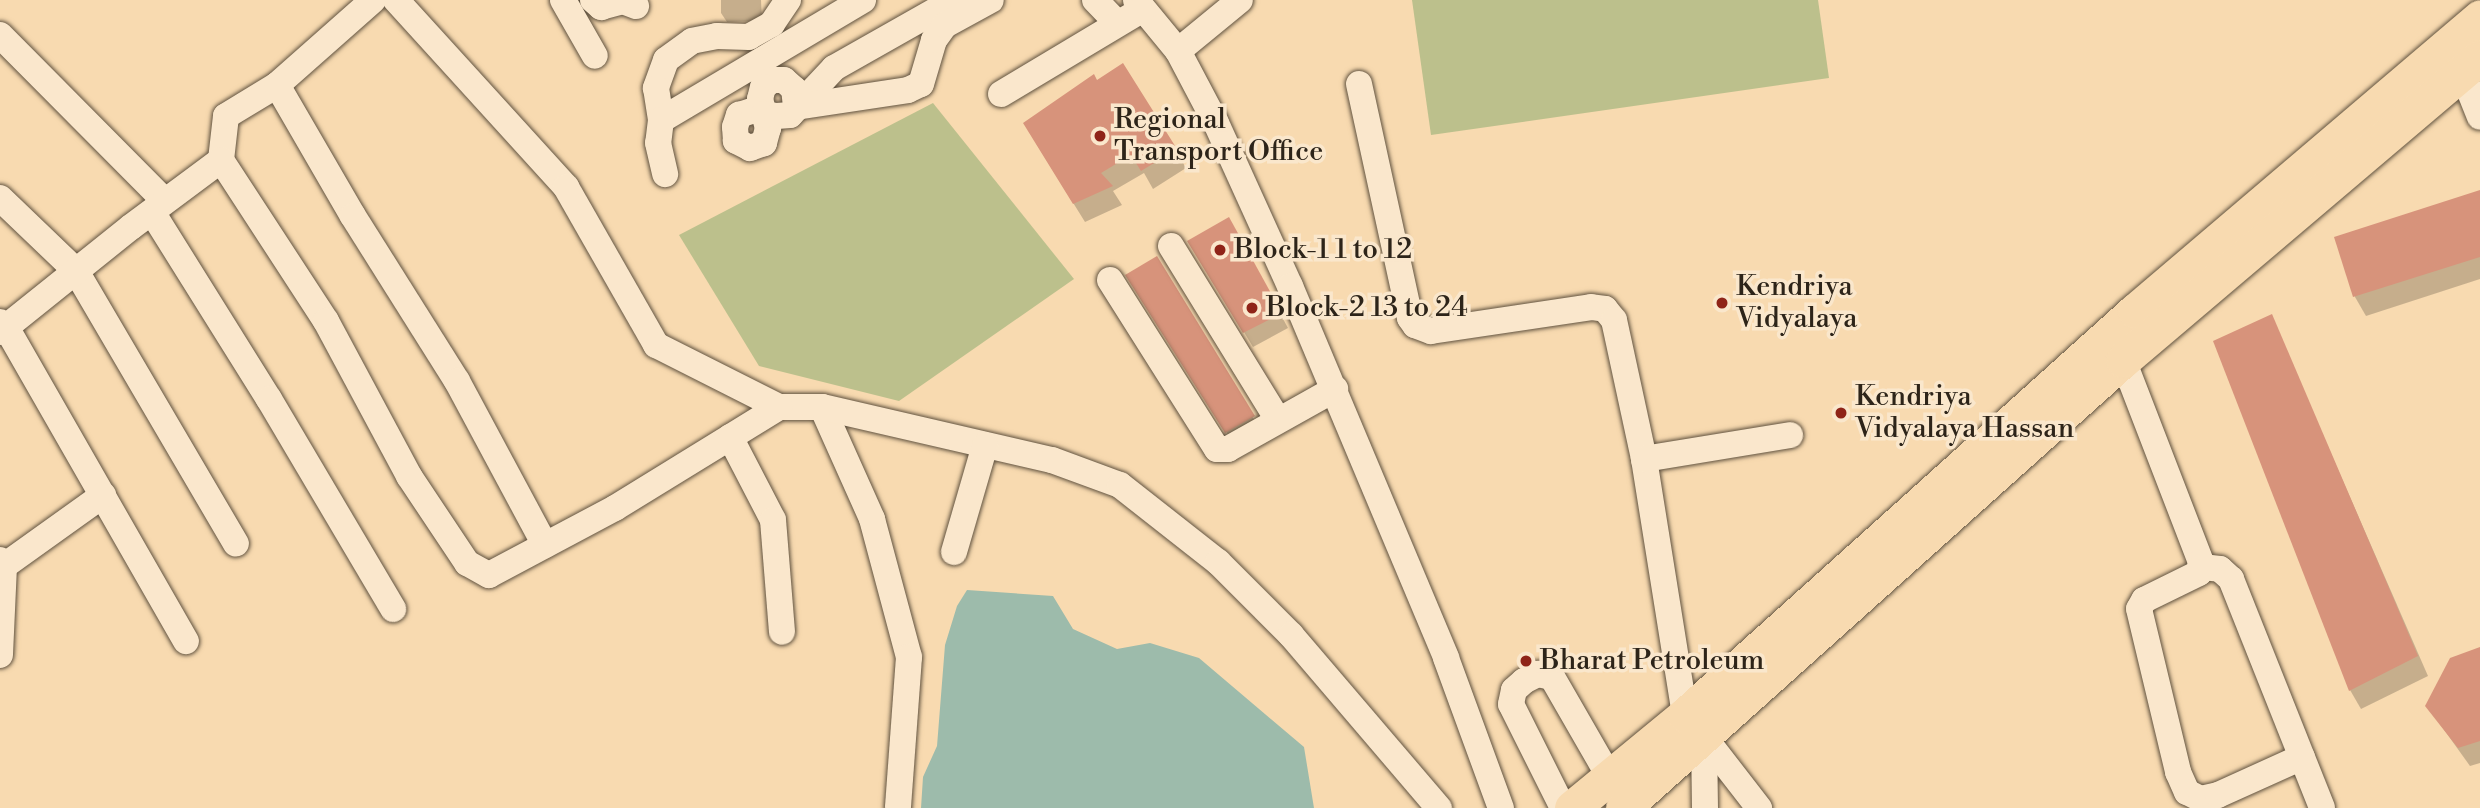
<!DOCTYPE html>
<html>
<head>
<meta charset="utf-8">
<style>
  body { margin:0 }
  #map { position:relative; width:2480px; height:808px; overflow:hidden; background:#f8dab0; font-family:"Libre Bodoni",serif }
  div>[style] { position:absolute }
  [style*='--x'] { left:calc(var(--x)*1px); top:calc(var(--y)*1px); width:calc(var(--w)*1px); rotate:calc(var(--a)*1deg) }
  .green>* { inset:0; background:#bcc08c }
  .water>* { inset:0; background:#9dbbab }
  .shadow>* { inset:0; background:#0003 }
  .building>* { inset:0; background:#d7937b }
  .roads { filter:drop-shadow(0 0 2px #60523f) drop-shadow(0 0 2px #60523f) }
  .minor>* { height:26px; margin:-13px; padding:0 13px; transform-origin:13px; border-radius:13px; background:#fae7cc }
  .major>* { height:35px; margin:-17.5px; padding:0 17.5px; transform-origin:17.5px; border-radius:17.5px; background:#f8dab0 }
  .dots>* { width:19px; height:19px; translate:-50% -50%; box-sizing:border-box; border:4px solid #fae7cc; border-radius:50% }
  span { translate:-50% -50%; white-space:nowrap; text-align:center; line-height:1.15; -webkit-text-stroke:7px #fae7cc; paint-order:stroke }
  .poi-label { font-size:28px; color:#2d2419 }
  .left { translate:0 -50%; text-align:left }
</style>
</head>
<body>
<div id="map">
  <div class="green">
    <i style="clip-path:polygon(1412px 0,1818px 0,1829px 78px,1431px 135px)"></i>
    <i style="clip-path:polygon(933px 103px,1074px 279px,899px 401px,759px 366px,679px 235px)"></i>
  </div>
  <div class="water">
    <i style="clip-path:polygon(967px 590px,1053px 596px,1073px 629px,1117px 649px,1150px 643px,1199px 658px,1304px 747px,1314px 808px,921px 808px,923px 777px,937px 746px,945px 645px,957px 606px)"></i>
  </div>
  <div class="shadow">
    <i style="clip-path:polygon(721px 0,761px 0,762px 21px,727px 22px,721px 13px)"></i>
    <i style="clip-path:polygon(1097px 82px,1175px 149px,1186px 168px,1153px 189px,1144px 173px,1113px 191px,1122px 205px,1085px 222px,1036px 143px)"></i>
    <i style="clip-path:polygon(2480px 192px,2480px 279px,2366px 316px,2355px 297px,2336px 238px)"></i>
    <i style="clip-path:polygon(1229px 220px,1288px 328px,1253px 347px,1189px 241px)"></i>
    <i style="clip-path:polygon(1157px 259px,1261px 431px,1235px 446px,1136px 289px)"></i>
    <i style="clip-path:polygon(2271px 316px,2428px 676px,2361px 709px,2350px 690px)"></i>
    <i style="clip-path:polygon(2480px 649px,2480px 763px,2470px 766px,2427px 706px)"></i>
  </div>
  <div class="building">
    <i style="clip-path:polygon(1123px 63px,1177px 149px,1141px 171px,1131px 155px,1101px 173px,1113px 186px,1073px 204px,1023px 123px,1094px 74px,1097px 80px)"></i>
    <i style="clip-path:polygon(2480px 190px,2480px 257px,2353px 297px,2334px 237px)"></i>
    <i style="clip-path:polygon(1229px 217px,1282px 313px,1243px 333px,1187px 241px)"></i>
    <i style="clip-path:polygon(1157px 256px,1255px 416px,1225px 433px,1125px 275px)"></i>
    <i style="clip-path:polygon(2272px 314px,2418px 656px,2349px 691px,2213px 341px)"></i>
    <i style="clip-path:polygon(2480px 647px,2480px 741px,2458px 748px,2425px 706px,2450px 658px)"></i>
  </div>
  <div class="roads">
    <div class="minor">
      <i style="--x:396;--y:0;--w:253;--a:47.7"></i>
      <i style="--x:566;--y:187;--w:182;--a:60.3"></i>
      <i style="--x:656;--y:345;--w:138;--a:26.8"></i>
      <i style="--x:779;--y:407;--w:43;--a:0"></i>
      <i style="--x:822;--y:407;--w:123;--a:65.9"></i>
      <i style="--x:872;--y:519;--w:143;--a:75"></i>
      <i style="--x:909;--y:657;--w:151;--a:94.2"></i>
      <i style="--x:563;--y:0;--w:64;--a:60.3"></i>
      <i style="--x:593;--y:0;--w:11;--a:41"></i>
      <i style="--x:601;--y:7;--w:23;--a:-15"></i>
      <i style="--x:623;--y:1;--w:14;--a:21"></i>
      <i style="--x:788;--y:0;--w:29;--a:124"></i>
      <i style="--x:772;--y:24;--w:26;--a:151"></i>
      <i style="--x:749;--y:37;--w:32;--a:-178"></i>
      <i style="--x:717;--y:36;--w:25;--a:169"></i>
      <i style="--x:692;--y:41;--w:32;--a:144"></i>
      <i style="--x:666;--y:60;--w:30;--a:110"></i>
      <i style="--x:656;--y:88;--w:32;--a:81"></i>
      <i style="--x:661;--y:120;--w:235;--a:-30.7"></i>
      <i style="--x:1095;--y:0;--w:32;--a:46"></i>
      <i style="--x:1136;--y:0;--w:66;--a:50.5"></i>
      <i style="--x:1178;--y:51;--w:81;--a:62.2"></i>
      <i style="--x:1216;--y:123;--w:179;--a:65.6"></i>
      <i style="--x:1290;--y:286;--w:403;--a:67.2"></i>
      <i style="--x:1446;--y:658;--w:160;--a:69.9"></i>
      <i style="--x:0;--y:35;--w:234;--a:45.2"></i>
      <i style="--x:1178;--y:51;--w:80;--a:-39.4"></i>
      <i style="--x:2462;--y:72;--w:48;--a:68.2"></i>
      <i style="--x:1359;--y:84;--w:239;--a:77.7"></i>
      <i style="--x:1410;--y:318;--w:9;--a:54"></i>
      <i style="--x:1415;--y:325;--w:17;--a:21"></i>
      <i style="--x:1431;--y:331;--w:162;--a:-8.5"></i>
      <i style="--x:1591;--y:307;--w:14;--a:8"></i>
      <i style="--x:1605;--y:309;--w:14;--a:51"></i>
      <i style="--x:1614;--y:320;--w:142;--a:77.8"></i>
      <i style="--x:1644;--y:459;--w:259;--a:80.9"></i>
      <i style="--x:1685;--y:715;--w:29;--a:49"></i>
      <i style="--x:1704;--y:737;--w:71;--a:89.2"></i>
      <i style="--x:277;--y:85;--w:128;--a:-41.5"></i>
      <i style="--x:1001;--y:94;--w:165;--a:-30.9"></i>
      <i style="--x:796;--y:107;--w:18;--a:-96"></i>
      <i style="--x:794;--y:89;--w:13;--a:-138"></i>
      <i style="--x:784;--y:80;--w:12;--a:180"></i>
      <i style="--x:772;--y:80;--w:11;--a:142"></i>
      <i style="--x:763;--y:87;--w:12;--a:104"></i>
      <i style="--x:760;--y:99;--w:16;--a:75"></i>
      <i style="--x:764;--y:114;--w:15;--a:74"></i>
      <i style="--x:768;--y:128;--w:16;--a:105"></i>
      <i style="--x:764;--y:143;--w:15;--a:160"></i>
      <i style="--x:750;--y:148;--w:16;--a:-153"></i>
      <i style="--x:736;--y:141;--w:14;--a:-94"></i>
      <i style="--x:735;--y:127;--w:13;--a:-72"></i>
      <i style="--x:739;--y:115;--w:16;--a:-18"></i>
      <i style="--x:754;--y:110;--w:11;--a:22"></i>
      <i style="--x:764;--y:114;--w:13;--a:9"></i>
      <i style="--x:777;--y:116;--w:13;--a:-4"></i>
      <i style="--x:790;--y:115;--w:64;--a:-46.9"></i>
      <i style="--x:834;--y:68;--w:138;--a:-29.5"></i>
      <i style="--x:796;--y:107;--w:113;--a:-8.6"></i>
      <i style="--x:908;--y:90;--w:14;--a:-25"></i>
      <i style="--x:921;--y:84;--w:46;--a:-73.5"></i>
      <i style="--x:934;--y:40;--w:19;--a:-54"></i>
      <i style="--x:945;--y:25;--w:52;--a:-28.5"></i>
      <i style="--x:661;--y:120;--w:23;--a:97"></i>
      <i style="--x:658;--y:143;--w:32;--a:77"></i>
      <i style="--x:221;--y:160;--w:44;--a:-83.5"></i>
      <i style="--x:226;--y:116;--w:60;--a:-31.3"></i>
      <i style="--x:277;--y:85;--w:151;--a:59.9"></i>
      <i style="--x:353;--y:216;--w:195;--a:57.8"></i>
      <i style="--x:457;--y:381;--w:186;--a:61.8"></i>
      <i style="--x:0;--y:198;--w:105;--a:43.8"></i>
      <i style="--x:76;--y:271;--w:316;--a:59.6"></i>
      <i style="--x:152;--y:212;--w:221;--a:58"></i>
      <i style="--x:269;--y:399;--w:244;--a:59.4"></i>
      <i style="--x:1171;--y:246;--w:204;--a:58.4"></i>
      <i style="--x:1110;--y:280;--w:200;--a:57.7"></i>
      <i style="--x:1217;--y:449;--w:11;--a:0"></i>
      <i style="--x:1228;--y:449;--w:123;--a:-29.3"></i>
      <i style="--x:0;--y:322;--w:8;--a:40"></i>
      <i style="--x:6;--y:327;--w:362;--a:60.2"></i>
      <i style="--x:0;--y:332;--w:168;--a:-38.7"></i>
      <i style="--x:131;--y:227;--w:112;--a:-36.7"></i>
      <i style="--x:221;--y:160;--w:192;--a:56.9"></i>
      <i style="--x:326;--y:321;--w:176;--a:61.8"></i>
      <i style="--x:409;--y:476;--w:105;--a:56.3"></i>
      <i style="--x:467;--y:563;--w:25;--a:29"></i>
      <i style="--x:489;--y:575;--w:143;--a:-28"></i>
      <i style="--x:615;--y:508;--w:193;--a:-31.6"></i>
      <i style="--x:2123;--y:360;--w:217;--a:68.9"></i>
      <i style="--x:2201;--y:562;--w:11;--a:100"></i>
      <i style="--x:2199;--y:573;--w:61;--a:153.9"></i>
      <i style="--x:2144;--y:600;--w:10;--a:119"></i>
      <i style="--x:2139;--y:609;--w:168;--a:76.5"></i>
      <i style="--x:2178;--y:772;--w:22;--a:66"></i>
      <i style="--x:2187;--y:792;--w:16;--a:27"></i>
      <i style="--x:2201;--y:799;--w:17;--a:-13"></i>
      <i style="--x:2218;--y:795;--w:92;--a:-24.3"></i>
      <i style="--x:822;--y:407;--w:236;--a:13"></i>
      <i style="--x:1052;--y:460;--w:72;--a:20.2"></i>
      <i style="--x:1120;--y:485;--w:125;--a:38.2"></i>
      <i style="--x:1218;--y:562;--w:103;--a:45"></i>
      <i style="--x:1291;--y:635;--w:228;--a:49.5"></i>
      <i style="--x:730;--y:437;--w:93;--a:62.6"></i>
      <i style="--x:773;--y:520;--w:112;--a:85.4"></i>
      <i style="--x:1644;--y:459;--w:148;--a:-9.3"></i>
      <i style="--x:954;--y:552;--w:111;--a:-73.8"></i>
      <i style="--x:0;--y:560;--w:7;--a:56"></i>
      <i style="--x:4;--y:566;--w:89;--a:92.6"></i>
      <i style="--x:4;--y:566;--w:122;--a:-35.6"></i>
      <i style="--x:2202;--y:567;--w:18;--a:6"></i>
      <i style="--x:2220;--y:569;--w:15;--a:42"></i>
      <i style="--x:2231;--y:579;--w:246;--a:68.3"></i>
      <i style="--x:1704;--y:737;--w:90;--a:52.2"></i>
      <i style="--x:1563;--y:808;--w:116;--a:-116.6"></i>
      <i style="--x:1511;--y:704;--w:14;--a:-78"></i>
      <i style="--x:1514;--y:690;--w:13;--a:-42"></i>
      <i style="--x:1524;--y:681;--w:16;--a:-27"></i>
      <i style="--x:1538;--y:674;--w:14;--a:12"></i>
      <i style="--x:1552;--y:677;--w:114;--a:60.1"></i>
    </div>
    <div class="major">
      <i style="--x:1572;--y:808;--w:146;--a:-39.5"></i>
      <i style="--x:1685;--y:715;--w:605;--a:-41.92"></i>
      <i style="--x:2135;--y:311;--w:453;--a:-40.4"></i>
      <i style="--x:1623;--y:808;--w:671;--a:-41.86"></i>
      <i style="--x:2123;--y:360;--w:468;--a:-40.3"></i>
    </div>
  </div>
  <div class="dots">
    <i style="left:1100px;top:136px;background:#8f2418"></i>
    <i style="left:1220px;top:250px;background:#8f2418"></i>
    <i style="left:1722px;top:303px;background:#8f2418"></i>
    <i style="left:1252px;top:308px;background:#8f2418"></i>
    <i style="left:1841px;top:413px;background:#8f2418"></i>
    <i style="left:1526px;top:661px;background:#8f2418"></i>
  </div>
  <div class="poi-label">
    <span class="left" style="left:1114px;top:136px">Regional<br>Transport Office</span>
    <span class="left" style="left:1234px;top:250px">Block-1 1 to 12</span>
    <span class="left" style="left:1736px;top:303px">Kendriya<br>Vidyalaya</span>
    <span class="left" style="left:1266px;top:308px">Block-2 13 to 24</span>
    <span class="left" style="left:1855px;top:413px">Kendriya<br>Vidyalaya Hassan</span>
    <span class="left" style="left:1540px;top:661px">Bharat Petroleum</span>
  </div>
</div>
</body>
</html>
